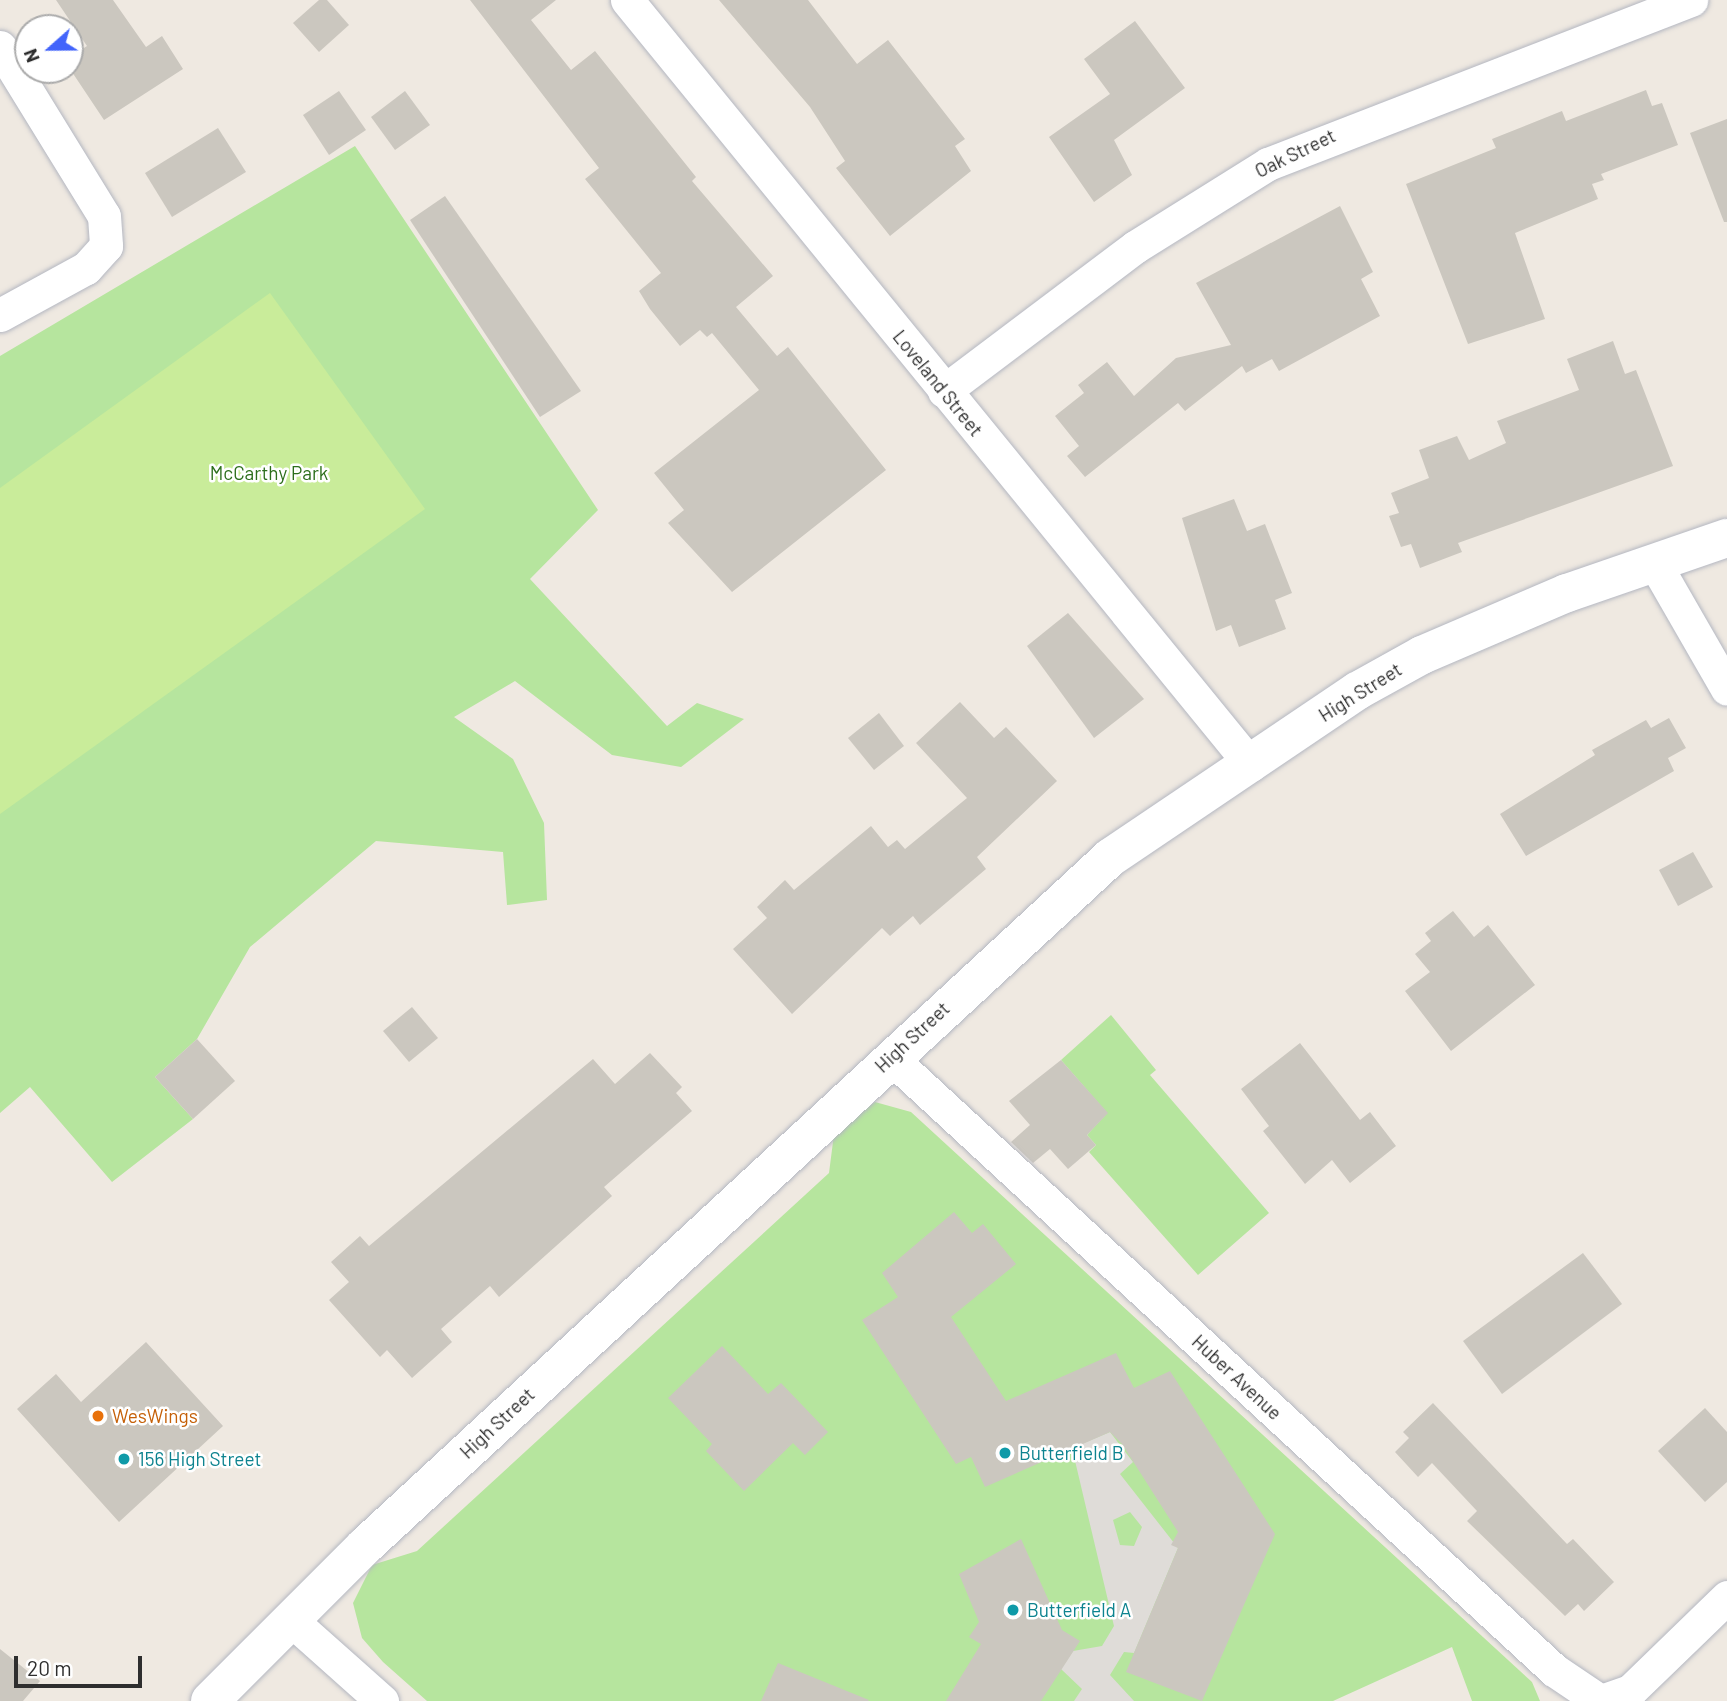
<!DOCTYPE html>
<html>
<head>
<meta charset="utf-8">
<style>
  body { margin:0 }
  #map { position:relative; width:1727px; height:1701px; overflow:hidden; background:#efe9e1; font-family:Barlow,sans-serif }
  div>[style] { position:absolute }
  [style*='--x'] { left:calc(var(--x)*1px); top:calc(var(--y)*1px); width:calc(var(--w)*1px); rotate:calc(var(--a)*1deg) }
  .green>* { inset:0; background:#b6e59e }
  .pitch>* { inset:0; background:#c9ec9a }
  .plaza>* { inset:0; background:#dfdcd8 }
  .building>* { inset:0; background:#cbc7bf }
  .roads { filter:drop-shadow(0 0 2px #b4b7c1) drop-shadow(0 0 2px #b4b7c1) }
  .street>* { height:33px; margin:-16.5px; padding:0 16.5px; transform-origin:16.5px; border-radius:16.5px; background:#fff }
  .secondary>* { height:38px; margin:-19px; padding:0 19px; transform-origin:19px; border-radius:19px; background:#fff }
  .dots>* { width:19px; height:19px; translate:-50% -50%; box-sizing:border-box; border:4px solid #fff; border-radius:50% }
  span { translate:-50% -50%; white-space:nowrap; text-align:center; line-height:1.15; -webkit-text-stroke:5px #fff; paint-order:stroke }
  .street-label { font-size:19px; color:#2e2e2e }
  .park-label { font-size:19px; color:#2c6e1b }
  .food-label { font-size:19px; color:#c56008 }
  .left { translate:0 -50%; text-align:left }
  .culture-label { font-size:19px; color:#0d838f }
  .north { position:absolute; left:14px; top:14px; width:70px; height:70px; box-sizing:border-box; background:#fff; border:2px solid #ababab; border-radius:50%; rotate:249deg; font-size:19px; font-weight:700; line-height:28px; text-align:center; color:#2e2e2e }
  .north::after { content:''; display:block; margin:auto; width:24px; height:32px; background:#4264fb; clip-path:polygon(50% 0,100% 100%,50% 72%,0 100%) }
  .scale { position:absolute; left:14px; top:1656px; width:128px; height:32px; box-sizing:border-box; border:4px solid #2e2e2e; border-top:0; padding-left:9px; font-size:21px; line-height:24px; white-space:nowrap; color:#2e2e2e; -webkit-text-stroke:5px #fff; paint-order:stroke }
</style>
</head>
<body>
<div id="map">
  <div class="green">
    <i style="clip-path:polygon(355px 146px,598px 510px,530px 579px,667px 726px,697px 703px,744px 719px,681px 767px,612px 755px,515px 681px,454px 717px,513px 759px,544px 823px,547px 900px,507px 905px,503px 852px,376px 841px,250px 947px,197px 1039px,155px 1077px,193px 1119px,112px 1182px,30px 1087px,0 1113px,0 356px)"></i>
    <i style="clip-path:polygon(1111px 1015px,1156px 1070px,1150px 1075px,1269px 1213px,1198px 1275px,1089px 1152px,1096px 1145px,1087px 1135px,1107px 1113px,1061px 1060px)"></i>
    <i style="clip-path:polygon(875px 1102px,911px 1112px,1532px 1682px,1540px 1701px,1472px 1701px,1452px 1647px,1333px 1701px,427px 1701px,383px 1662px,362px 1638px,353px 1603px,372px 1565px,417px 1551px,829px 1173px,834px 1134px)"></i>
  </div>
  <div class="pitch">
    <i style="clip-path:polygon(270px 293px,425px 509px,0 814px,0 488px)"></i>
  </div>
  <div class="plaza">
    <i style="clip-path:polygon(evenodd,1110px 1432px,1133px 1462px,1120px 1474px,1178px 1548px,1134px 1653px,1124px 1652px,1110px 1675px,1134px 1701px,1074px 1701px,1082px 1689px,1061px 1669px,1073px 1651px,1102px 1646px,1114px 1626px,1072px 1448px,1110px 1432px,1130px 1512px,1142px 1527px,1134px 1546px,1120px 1545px,1113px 1520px,1130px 1512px)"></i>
  </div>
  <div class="building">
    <i style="clip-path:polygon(56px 0,113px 0,146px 47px,162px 36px,183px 69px,104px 120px,70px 69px,70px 57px,87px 46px)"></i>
    <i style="clip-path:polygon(319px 0,327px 0,349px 25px,319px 52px,293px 23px)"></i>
    <i style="clip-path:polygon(470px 0,556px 0,531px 20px,571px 70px,595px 51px,696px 177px,692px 181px,773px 276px,736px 307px,777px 356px,788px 347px,886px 470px,732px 592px,668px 523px,684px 510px,654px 473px,759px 390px,712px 333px,707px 337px,700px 330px,680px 346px,650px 309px,639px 291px,661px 273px,585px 179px,599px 168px)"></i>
    <i style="clip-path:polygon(719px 0,808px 0,857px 64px,888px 40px,965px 139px,955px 146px,971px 171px,890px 236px,836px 168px,845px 161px,810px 107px)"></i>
    <i style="clip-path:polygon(1135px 21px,1185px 88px,1114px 140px,1132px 175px,1094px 202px,1049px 137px,1110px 94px,1084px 59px)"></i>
    <i style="clip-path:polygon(1646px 90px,1652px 106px,1662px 103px,1678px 145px,1601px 174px,1604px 180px,1592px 184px,1598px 199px,1515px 233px,1545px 319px,1468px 344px,1406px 184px,1496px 148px,1492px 139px,1562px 111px,1566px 121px)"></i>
    <i style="clip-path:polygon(339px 91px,366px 130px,329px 155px,303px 115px)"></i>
    <i style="clip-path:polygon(405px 91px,430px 125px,395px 150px,371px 117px)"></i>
    <i style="clip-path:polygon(1727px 119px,1727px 222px,1724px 222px,1690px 133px)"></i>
    <i style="clip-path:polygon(218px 128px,246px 172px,172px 217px,145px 173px)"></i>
    <i style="clip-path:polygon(445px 196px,581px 391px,540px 417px,410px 220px)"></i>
    <i style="clip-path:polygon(1340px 206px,1373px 272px,1361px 279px,1380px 316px,1279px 371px,1272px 359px,1246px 373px,1242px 366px,1185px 411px,1178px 403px,1085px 477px,1067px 456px,1079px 446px,1055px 416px,1084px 393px,1078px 385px,1107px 362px,1134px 396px,1176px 358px,1231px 345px,1196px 283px)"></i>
    <i style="clip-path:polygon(1613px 341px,1625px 374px,1636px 370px,1673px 466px,1458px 543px,1462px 552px,1420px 568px,1411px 544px,1401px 547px,1389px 516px,1399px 513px,1391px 493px,1429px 478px,1419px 450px,1457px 436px,1469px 460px,1506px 443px,1497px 421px,1579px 390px,1567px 359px)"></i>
    <i style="clip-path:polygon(1234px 499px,1247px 531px,1265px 524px,1292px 593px,1275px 600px,1286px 629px,1239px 647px,1231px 625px,1216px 631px,1182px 518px)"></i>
    <i style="clip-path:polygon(1068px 613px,1144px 699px,1094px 738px,1027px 646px)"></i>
    <i style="clip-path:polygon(960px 702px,994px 738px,1006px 727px,1057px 781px,977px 857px,986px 869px,920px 925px,913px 916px,890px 936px,882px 928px,792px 1014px,733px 949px,767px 918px,757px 907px,785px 880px,794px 890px,871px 826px,888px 847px,897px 840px,905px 849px,967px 798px,916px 743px)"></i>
    <i style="clip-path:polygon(879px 713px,904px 746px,874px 770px,848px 738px)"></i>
    <i style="clip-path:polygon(1669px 718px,1686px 748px,1668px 758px,1674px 771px,1526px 856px,1500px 814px,1595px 755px,1592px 750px,1646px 720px,1651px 728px)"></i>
    <i style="clip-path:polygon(1693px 852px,1713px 887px,1678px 906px,1659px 870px)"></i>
    <i style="clip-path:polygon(1453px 911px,1474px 937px,1488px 925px,1535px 985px,1451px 1051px,1405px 991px,1430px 972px,1415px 954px,1431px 941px,1425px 933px)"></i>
    <i style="clip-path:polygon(412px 1007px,438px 1038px,409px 1062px,383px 1031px)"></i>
    <i style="clip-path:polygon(197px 1039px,235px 1081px,193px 1119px,155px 1077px)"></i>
    <i style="clip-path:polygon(1300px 1043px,1360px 1120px,1370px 1112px,1396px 1146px,1350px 1183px,1332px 1160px,1305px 1184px,1263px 1131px,1269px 1126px,1241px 1089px)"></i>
    <i style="clip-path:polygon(650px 1053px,682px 1087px,676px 1093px,692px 1111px,604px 1187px,612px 1196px,499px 1297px,490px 1286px,441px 1329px,452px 1342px,412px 1378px,387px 1350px,380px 1357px,329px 1300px,349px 1282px,331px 1262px,360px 1236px,369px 1246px,593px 1059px,615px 1084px)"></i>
    <i style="clip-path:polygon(1061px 1060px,1108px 1113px,1087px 1135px,1096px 1145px,1068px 1169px,1050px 1149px,1033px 1163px,1011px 1142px,1030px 1125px,1009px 1101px)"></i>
    <i style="clip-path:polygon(954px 1212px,972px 1233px,983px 1224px,1016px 1264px,951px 1317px,1006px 1401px,1116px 1353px,1134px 1388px,1170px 1371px,1275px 1534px,1202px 1701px,1126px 1672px,1178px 1548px,1171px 1545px,1178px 1532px,1122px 1444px,1110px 1432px,985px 1487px,971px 1457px,956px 1464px,862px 1320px,898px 1297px,882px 1273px)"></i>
    <i style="clip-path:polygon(1583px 1253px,1622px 1304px,1502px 1394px,1463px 1341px)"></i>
    <i style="clip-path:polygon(146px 1342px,223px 1426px,119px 1522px,17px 1409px,56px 1374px,81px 1402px)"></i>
    <i style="clip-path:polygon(722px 1346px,768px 1394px,781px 1383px,828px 1432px,805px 1455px,793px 1443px,744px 1491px,706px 1451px,712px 1444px,668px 1398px)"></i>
    <i style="clip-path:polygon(1433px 1403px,1567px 1544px,1573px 1539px,1614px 1582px,1584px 1611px,1578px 1604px,1565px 1616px,1467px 1521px,1477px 1511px,1432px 1463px,1418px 1477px,1395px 1452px,1409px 1438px,1403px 1432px)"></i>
    <i style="clip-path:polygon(1705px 1408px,1727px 1432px,1727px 1482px,1705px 1502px,1658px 1451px)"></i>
    <i style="clip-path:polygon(1021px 1539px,1062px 1630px,1080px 1641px,1041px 1701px,946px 1701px,981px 1644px,969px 1637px,979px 1622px,959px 1574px)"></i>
    <i style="clip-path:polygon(0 1649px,40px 1681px,23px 1701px,0 1701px)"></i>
    <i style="clip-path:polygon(778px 1663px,869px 1700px,868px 1701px,761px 1701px)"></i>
  </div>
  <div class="roads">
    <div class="street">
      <i style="--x:627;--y:0;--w:987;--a:50.8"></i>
      <i style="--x:0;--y:47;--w:198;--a:58.4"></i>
      <i style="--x:104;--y:216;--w:30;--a:86"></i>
      <i style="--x:106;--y:246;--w:30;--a:132"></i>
      <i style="--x:86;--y:268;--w:98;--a:151.3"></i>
      <i style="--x:944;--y:391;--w:239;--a:-37"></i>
      <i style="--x:1135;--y:247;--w:157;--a:-32"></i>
      <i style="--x:1268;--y:164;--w:454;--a:-21.2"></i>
      <i style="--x:1654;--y:562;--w:146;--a:60.1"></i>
      <i style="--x:890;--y:1057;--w:904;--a:42.71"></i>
      <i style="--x:1554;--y:1670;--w:55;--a:34"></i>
      <i style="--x:291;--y:1620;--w:122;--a:41.7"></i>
      <i style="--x:1601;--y:1701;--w:31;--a:-19"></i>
      <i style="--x:1630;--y:1691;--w:135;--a:-44.1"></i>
    </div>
    <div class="secondary">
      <i style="--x:210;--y:1701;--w:219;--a:-45"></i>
      <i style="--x:365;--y:1546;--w:1015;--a:-42.73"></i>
      <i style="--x:1111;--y:857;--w:297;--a:-34"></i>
      <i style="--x:1357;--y:691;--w:74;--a:-29"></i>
      <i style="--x:1422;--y:655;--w:158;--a:-23.2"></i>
      <i style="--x:1567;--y:593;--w:169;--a:-19"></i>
    </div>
  </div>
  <div class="dots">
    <i style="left:98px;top:1416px;background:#e8710a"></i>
    <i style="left:1005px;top:1453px;background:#0f9aa8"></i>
    <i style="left:124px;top:1459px;background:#0f9aa8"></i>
    <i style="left:1013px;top:1610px;background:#0f9aa8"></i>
  </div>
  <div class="street-label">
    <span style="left:1295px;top:153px;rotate:-26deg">Oak Street</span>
    <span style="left:938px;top:383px;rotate:51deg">Loveland Street</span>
    <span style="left:1360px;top:692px;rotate:-32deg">High Street</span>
    <span style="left:912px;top:1037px;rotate:-43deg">High Street</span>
    <span style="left:1237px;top:1377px;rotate:43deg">Huber Avenue</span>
    <span style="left:497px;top:1423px;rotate:-43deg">High Street</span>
  </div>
  <div class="park-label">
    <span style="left:269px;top:473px">McCarthy Park</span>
  </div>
  <div class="food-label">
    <span class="left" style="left:112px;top:1416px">WesWings</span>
  </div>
  <div class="culture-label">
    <span class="left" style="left:1019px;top:1453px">Butterfield B</span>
    <span class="left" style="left:138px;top:1459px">156 High Street</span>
    <span class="left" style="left:1027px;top:1610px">Butterfield A</span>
  </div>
  <div class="north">N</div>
  <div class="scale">20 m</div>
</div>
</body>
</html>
